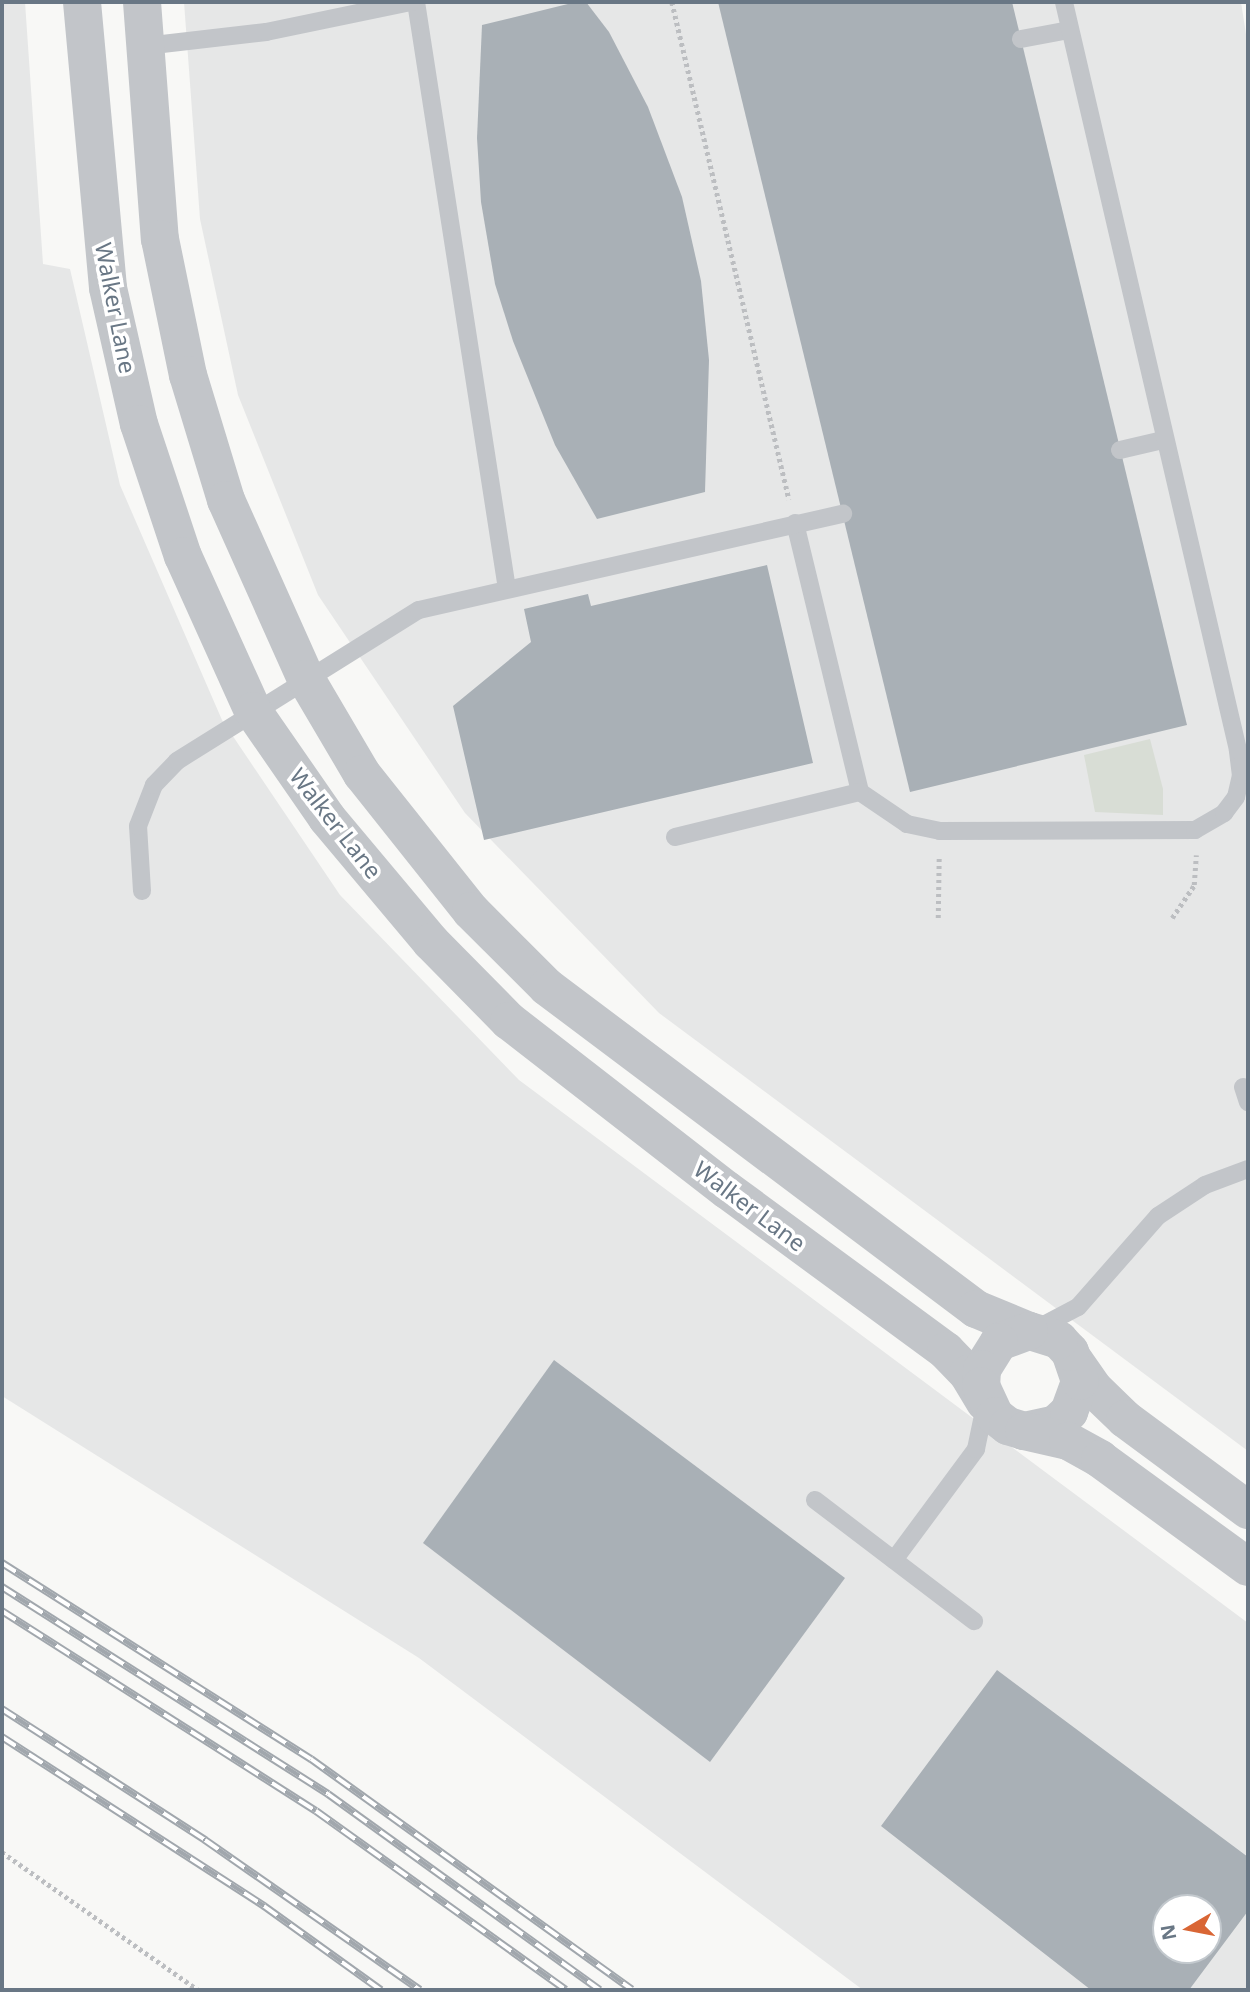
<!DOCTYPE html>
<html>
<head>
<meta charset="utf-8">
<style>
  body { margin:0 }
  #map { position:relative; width:1250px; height:1992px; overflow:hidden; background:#f8f8f6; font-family:"Noto Sans",sans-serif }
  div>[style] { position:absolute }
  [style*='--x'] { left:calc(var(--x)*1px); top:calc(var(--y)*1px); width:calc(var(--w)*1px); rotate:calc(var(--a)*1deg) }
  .built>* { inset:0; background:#e6e7e7 }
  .green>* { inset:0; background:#d8ddd5 }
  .building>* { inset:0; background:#a9b0b6 }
  .path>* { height:4.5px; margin-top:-2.25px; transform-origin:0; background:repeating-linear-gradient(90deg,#bcbec1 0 3.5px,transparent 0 7px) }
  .service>* { height:18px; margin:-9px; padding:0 9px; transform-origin:9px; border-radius:9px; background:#c2c5c9 }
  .tertiary>* { height:38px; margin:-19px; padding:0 19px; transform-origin:19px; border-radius:19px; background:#c2c5c9 }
  .rail>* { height:8px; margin-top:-4px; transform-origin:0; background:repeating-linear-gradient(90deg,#fff 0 16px,#a1a7ad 0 32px); box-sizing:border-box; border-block:2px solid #a1a7ad }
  span { translate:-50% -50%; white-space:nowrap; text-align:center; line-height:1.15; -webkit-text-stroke:7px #fff; paint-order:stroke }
  .street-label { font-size:23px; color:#697785 }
  .frame { position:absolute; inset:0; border:4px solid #697785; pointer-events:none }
  .north { position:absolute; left:1152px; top:1894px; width:70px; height:70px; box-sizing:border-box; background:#fff; border:2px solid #c3c9ce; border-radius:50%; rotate:260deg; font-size:19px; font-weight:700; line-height:28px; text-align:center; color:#697785 }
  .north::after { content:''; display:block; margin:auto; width:24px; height:32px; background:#d96635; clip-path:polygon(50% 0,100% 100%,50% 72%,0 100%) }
</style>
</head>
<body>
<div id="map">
  <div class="built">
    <i style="clip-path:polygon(evenodd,2px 2px,25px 2px,43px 264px,70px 269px,120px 485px,222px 720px,340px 895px,519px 1080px,1248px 1623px,1248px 1990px,863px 1990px,419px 1658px,2px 1396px,2px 2px,1166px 1908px,1208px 1908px,1208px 1950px,1166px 1950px,1166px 1908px)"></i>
    <i style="clip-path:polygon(184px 2px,1241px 2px,1248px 47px,1248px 1451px,659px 1013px,465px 813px,318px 595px,238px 395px,200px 219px)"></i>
  </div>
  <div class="green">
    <i style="clip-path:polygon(1150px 739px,1163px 789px,1163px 815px,1095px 812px,1084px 755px)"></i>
  </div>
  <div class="building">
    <i style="clip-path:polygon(576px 2px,586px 2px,609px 32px,648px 107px,682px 197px,701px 281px,709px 360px,705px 492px,597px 519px,555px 445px,513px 341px,495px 284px,481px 202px,477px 138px,482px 25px)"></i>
    <i style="clip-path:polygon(718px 2px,1012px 2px,1187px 725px,910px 792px)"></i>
    <i style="clip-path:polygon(767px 565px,813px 763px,484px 840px,453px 706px,531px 642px,524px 609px,588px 594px,591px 606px)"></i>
    <i style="clip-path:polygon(554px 1360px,845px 1578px,710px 1762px,423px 1543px)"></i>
    <i style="clip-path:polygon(evenodd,997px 1670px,1248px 1857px,1248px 1911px,1189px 1990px,1091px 1990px,881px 1826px,997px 1670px,1166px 1908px,1208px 1908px,1208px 1950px,1166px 1950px,1166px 1908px)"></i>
  </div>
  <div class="path">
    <i style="--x:672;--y:2;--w:511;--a:76.75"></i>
    <i style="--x:938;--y:918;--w:62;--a:-89.1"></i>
    <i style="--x:1172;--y:918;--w:40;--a:-56"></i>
    <i style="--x:1194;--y:885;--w:30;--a:-86"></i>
    <i style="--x:2;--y:1852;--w:240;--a:35.1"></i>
  </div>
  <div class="service">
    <i style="--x:416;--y:2;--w:594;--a:81.19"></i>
    <i style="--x:1021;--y:39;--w:49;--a:-10.6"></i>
    <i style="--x:145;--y:46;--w:122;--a:-6.6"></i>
    <i style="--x:266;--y:32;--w:148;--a:-11.7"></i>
    <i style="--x:1120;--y:450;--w:44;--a:-13.1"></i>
    <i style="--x:795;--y:523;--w:277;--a:76.4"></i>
    <i style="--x:860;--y:792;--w:57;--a:34.2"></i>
    <i style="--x:907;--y:824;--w:34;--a:12"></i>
    <i style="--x:940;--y:831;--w:255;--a:-0.2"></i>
    <i style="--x:1195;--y:830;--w:34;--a:-30"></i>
    <i style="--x:1224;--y:813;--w:20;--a:-53"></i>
    <i style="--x:1236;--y:797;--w:22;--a:-77"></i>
    <i style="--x:1241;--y:776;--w:26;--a:-97"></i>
    <i style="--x:1238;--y:750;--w:768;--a:-103.1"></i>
    <i style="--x:675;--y:837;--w:190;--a:-13.7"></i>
    <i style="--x:142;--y:891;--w:65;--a:-93.5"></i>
    <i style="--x:138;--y:826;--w:44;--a:-68.7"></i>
    <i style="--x:154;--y:785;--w:33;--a:-46"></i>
    <i style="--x:177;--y:761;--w:285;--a:-32"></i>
    <i style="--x:419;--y:610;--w:435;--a:-12.8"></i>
    <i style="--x:1243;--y:1087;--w:16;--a:72"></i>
    <i style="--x:1038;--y:1328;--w:45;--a:-27.7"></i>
    <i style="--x:1078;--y:1307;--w:121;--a:-48.7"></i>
    <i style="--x:1158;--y:1216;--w:56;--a:-33.4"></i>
    <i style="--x:1205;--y:1185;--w:46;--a:-20.4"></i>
    <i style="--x:815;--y:1500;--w:200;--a:37.3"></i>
    <i style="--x:894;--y:1560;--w:138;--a:-53.5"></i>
    <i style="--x:976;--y:1449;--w:44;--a:-78.2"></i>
  </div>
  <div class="tertiary">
    <i style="--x:82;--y:2;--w:287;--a:84.8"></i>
    <i style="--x:108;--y:288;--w:139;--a:77.2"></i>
    <i style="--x:139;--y:424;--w:139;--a:71.6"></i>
    <i style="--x:183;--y:556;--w:170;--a:65.7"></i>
    <i style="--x:253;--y:711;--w:130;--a:55.3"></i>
    <i style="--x:327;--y:818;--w:162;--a:50"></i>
    <i style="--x:431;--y:942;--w:111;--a:45.4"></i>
    <i style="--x:509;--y:1021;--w:276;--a:37.8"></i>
    <i style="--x:727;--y:1190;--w:272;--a:36.3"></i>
    <i style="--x:946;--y:1351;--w:32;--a:46"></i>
    <i style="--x:968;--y:1374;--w:33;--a:59"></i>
    <i style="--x:142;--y:2;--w:238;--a:85.7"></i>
    <i style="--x:160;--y:239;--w:139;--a:78.4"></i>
    <i style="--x:188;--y:375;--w:131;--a:73.1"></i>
    <i style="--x:226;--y:500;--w:196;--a:65.9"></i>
    <i style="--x:306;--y:679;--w:110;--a:59.5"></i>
    <i style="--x:362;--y:774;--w:175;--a:51.5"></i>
    <i style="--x:471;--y:911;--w:107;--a:45"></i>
    <i style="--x:547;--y:987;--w:536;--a:36.89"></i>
    <i style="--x:976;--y:1309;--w:57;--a:22.5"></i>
    <i style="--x:1073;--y:1359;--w:38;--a:55"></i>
    <i style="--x:1095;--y:1390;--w:42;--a:44"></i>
    <i style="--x:1125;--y:1419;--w:153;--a:36.5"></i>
    <i style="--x:1024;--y:1431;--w:33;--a:-12"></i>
    <i style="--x:1056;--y:1424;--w:18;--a:-43"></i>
    <i style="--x:1069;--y:1412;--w:33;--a:-70"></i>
    <i style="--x:1080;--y:1381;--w:31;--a:-109"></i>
    <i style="--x:1070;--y:1352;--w:16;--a:-133"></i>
    <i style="--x:1059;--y:1340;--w:31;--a:-163"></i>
    <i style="--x:1029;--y:1331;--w:32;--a:160"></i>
    <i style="--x:999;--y:1342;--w:32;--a:122"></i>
    <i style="--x:982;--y:1369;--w:17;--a:93"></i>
    <i style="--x:981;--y:1386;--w:33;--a:65"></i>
    <i style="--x:995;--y:1416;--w:16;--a:38"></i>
    <i style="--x:1008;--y:1426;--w:17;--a:17"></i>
    <i style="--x:1024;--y:1431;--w:45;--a:12.8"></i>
    <i style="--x:1068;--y:1441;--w:37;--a:29"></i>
    <i style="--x:1100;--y:1459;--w:183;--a:36.1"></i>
  </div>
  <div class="rail">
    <i style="--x:2;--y:1563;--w:366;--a:32.4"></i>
    <i style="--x:311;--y:1759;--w:395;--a:35.7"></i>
    <i style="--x:2;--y:1587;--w:386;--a:32.4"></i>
    <i style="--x:328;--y:1794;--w:335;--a:35.8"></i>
    <i style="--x:2;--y:1611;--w:372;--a:32.5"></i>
    <i style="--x:316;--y:1811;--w:307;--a:35.6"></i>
    <i style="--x:2;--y:1709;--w:242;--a:32.8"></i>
    <i style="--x:205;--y:1840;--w:262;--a:34.9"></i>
    <i style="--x:2;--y:1737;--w:312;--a:32.8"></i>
    <i style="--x:264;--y:1906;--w:144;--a:35.7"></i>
  </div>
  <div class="street-label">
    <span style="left:116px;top:308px;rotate:79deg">Walker Lane</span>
    <span style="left:336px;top:823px;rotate:52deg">Walker Lane</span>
    <span style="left:750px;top:1206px;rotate:37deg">Walker Lane</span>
  </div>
  <div class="frame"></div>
  <div class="north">N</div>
</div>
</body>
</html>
